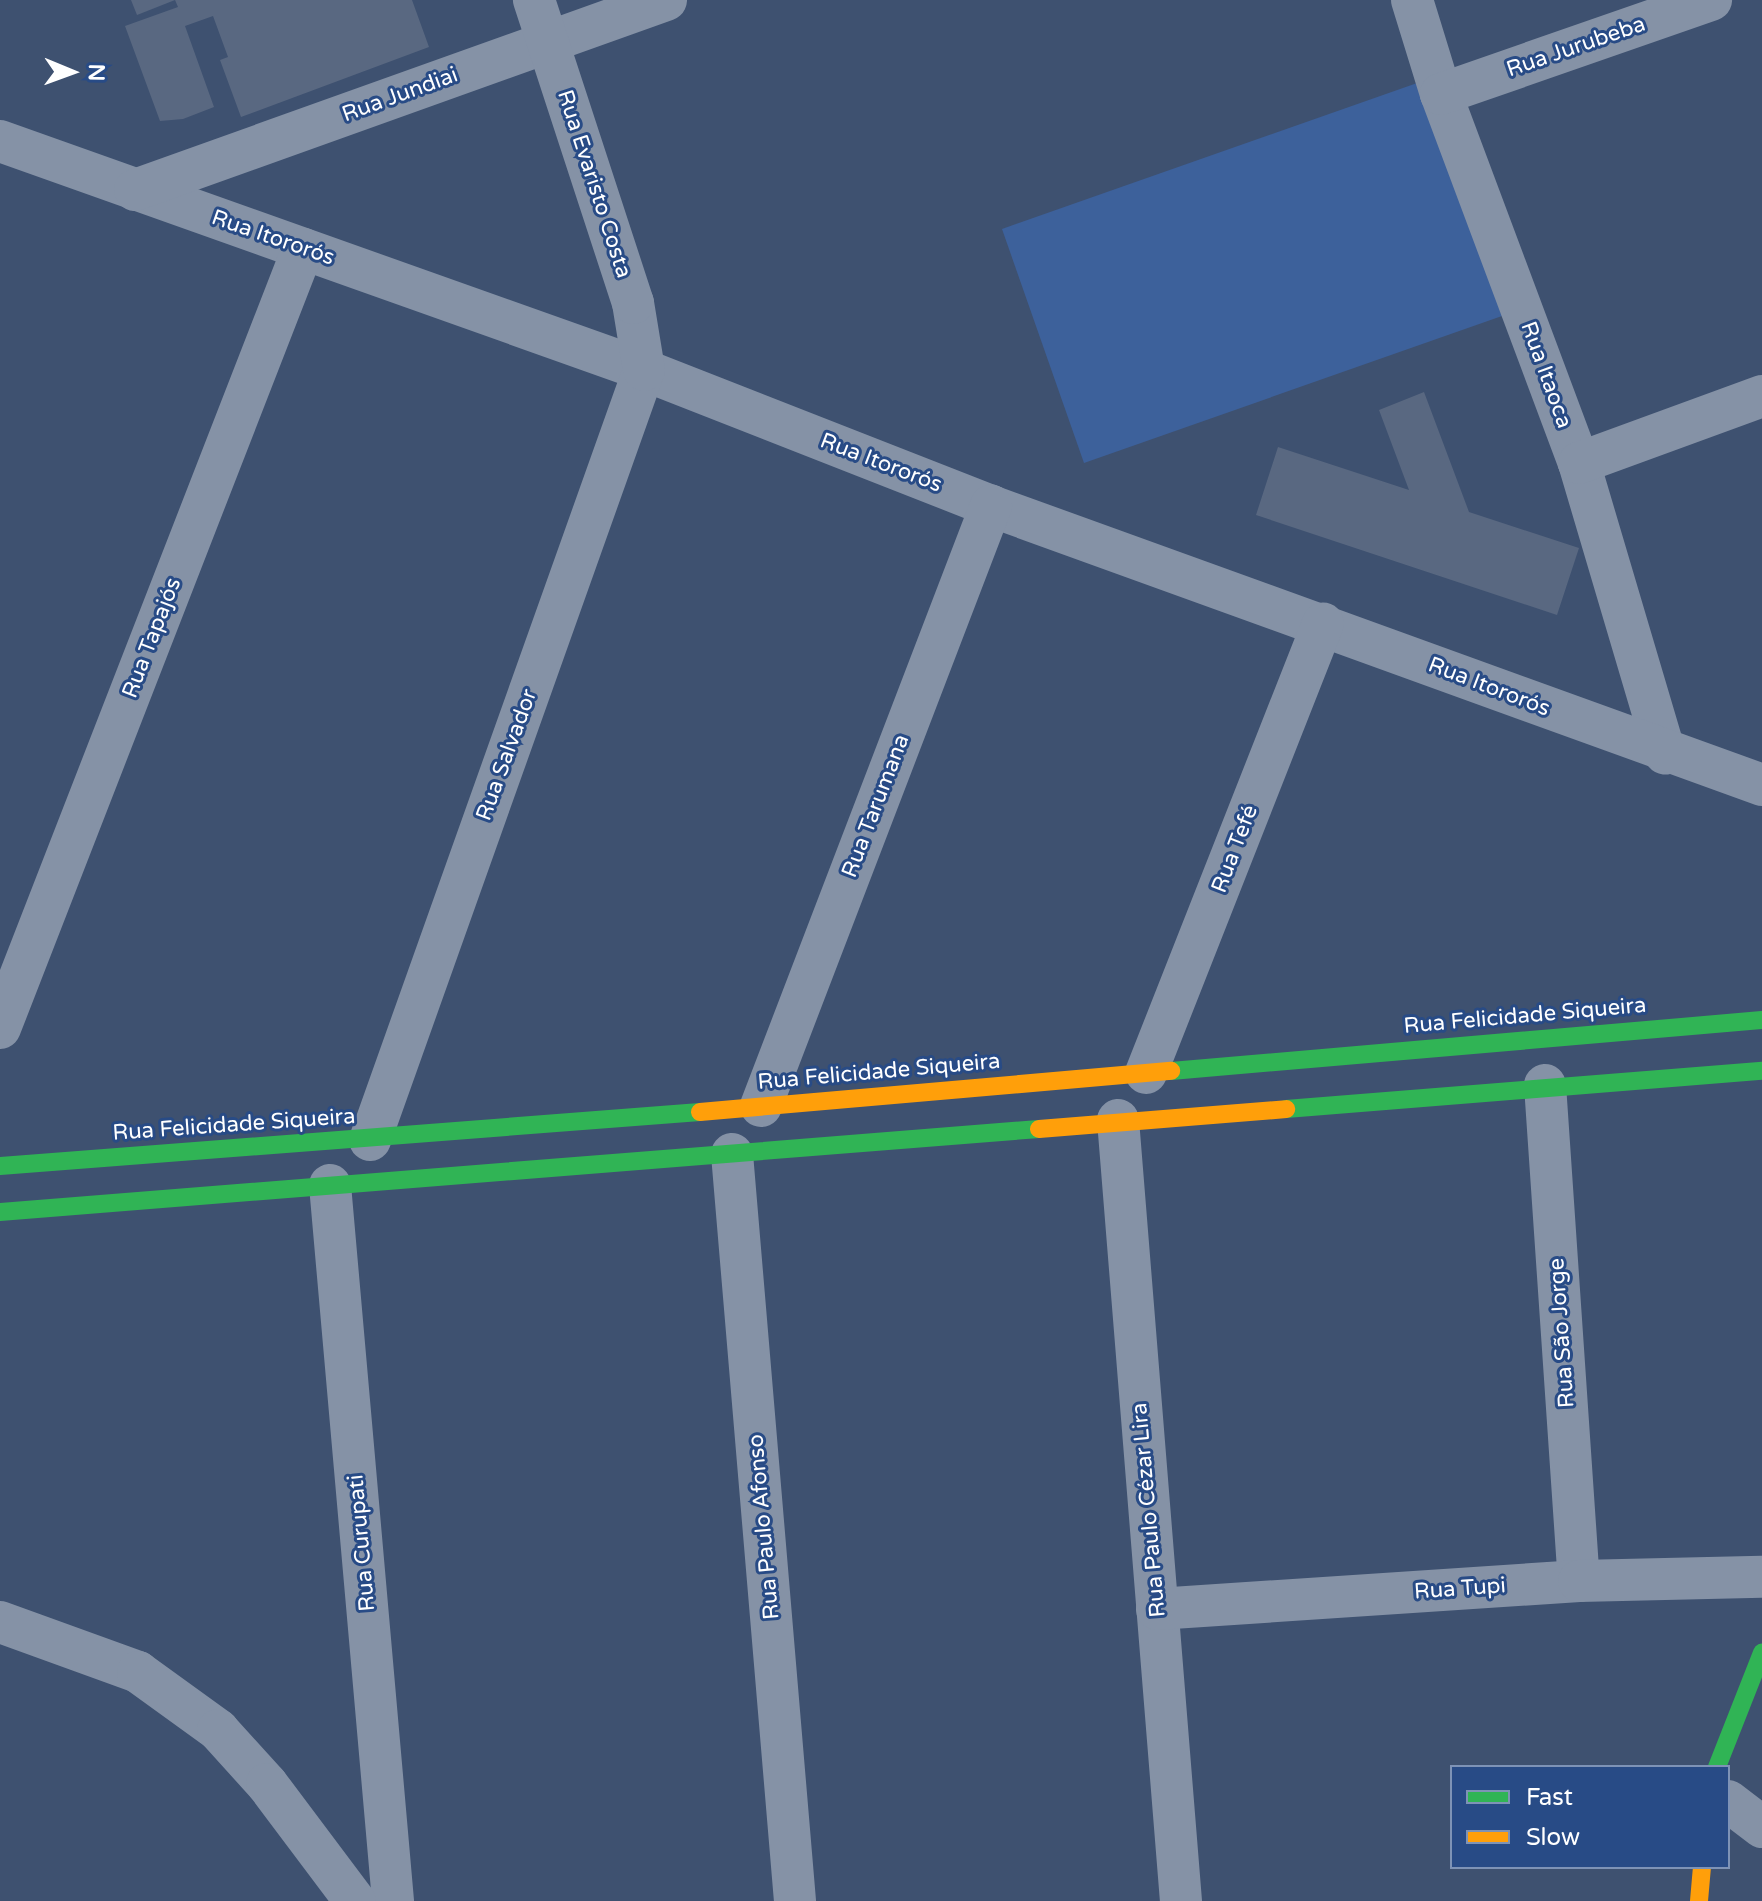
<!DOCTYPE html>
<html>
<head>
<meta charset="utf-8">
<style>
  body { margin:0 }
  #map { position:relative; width:1762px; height:1901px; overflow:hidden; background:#3e5170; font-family:"Varela Round",sans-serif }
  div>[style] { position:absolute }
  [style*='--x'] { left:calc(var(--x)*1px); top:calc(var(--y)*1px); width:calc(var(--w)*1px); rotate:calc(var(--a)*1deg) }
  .green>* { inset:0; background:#3d619b }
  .building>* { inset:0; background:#596881 }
  .street>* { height:42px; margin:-21px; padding:0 21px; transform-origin:21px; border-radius:21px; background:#8592a6 }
  .fast>* { height:18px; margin:-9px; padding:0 9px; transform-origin:9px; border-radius:9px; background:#30b455 }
  .slow>* { height:18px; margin:-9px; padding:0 9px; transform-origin:9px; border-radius:9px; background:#ff9f0a }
  span { translate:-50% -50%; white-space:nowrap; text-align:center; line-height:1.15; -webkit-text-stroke:6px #284b86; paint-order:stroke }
  .street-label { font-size:22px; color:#fff }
  .legend { position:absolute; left:1450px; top:1765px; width:280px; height:104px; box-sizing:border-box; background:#284b86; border:2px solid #7e93b6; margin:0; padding:10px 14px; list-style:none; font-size:24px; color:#fff }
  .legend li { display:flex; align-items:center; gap:16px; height:40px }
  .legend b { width:40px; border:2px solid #7e93b6 }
  .north { position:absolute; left:32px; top:32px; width:80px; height:80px; -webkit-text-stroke:6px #284b86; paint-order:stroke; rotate:91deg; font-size:22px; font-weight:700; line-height:32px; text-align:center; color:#fff }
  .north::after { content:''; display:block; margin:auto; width:28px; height:36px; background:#fff; clip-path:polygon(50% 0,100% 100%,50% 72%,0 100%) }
</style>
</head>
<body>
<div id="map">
  <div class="green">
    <i style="clip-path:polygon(1420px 82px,1502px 316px,1084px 463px,1002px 229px)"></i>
  </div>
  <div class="building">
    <i style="clip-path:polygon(131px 0,175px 0,137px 15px)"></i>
    <i style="clip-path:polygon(175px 0,412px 0,429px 47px,241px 117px,220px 60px,228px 57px,213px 16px,185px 26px,214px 107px,183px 119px,160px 121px,125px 26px,178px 7px)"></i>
    <i style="clip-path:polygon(1424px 392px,1469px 512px,1579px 548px,1557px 615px,1256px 515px,1278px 447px,1409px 490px,1379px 410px)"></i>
  </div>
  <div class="street">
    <i style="--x:1412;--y:0;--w:98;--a:72.9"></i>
    <i style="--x:1441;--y:94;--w:394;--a:69.5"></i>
    <i style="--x:1579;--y:463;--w:303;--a:73.5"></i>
    <i style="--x:1441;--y:94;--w:286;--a:-19.2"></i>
    <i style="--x:0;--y:141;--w:684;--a:19.57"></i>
    <i style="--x:644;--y:370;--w:373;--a:21.4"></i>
    <i style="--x:991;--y:506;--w:820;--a:19.89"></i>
    <i style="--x:135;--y:190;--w:564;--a:-19.69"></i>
    <i style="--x:1579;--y:463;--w:195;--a:-20.1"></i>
    <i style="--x:0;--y:1028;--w:836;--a:-68.75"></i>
    <i style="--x:1146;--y:1073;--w:483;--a:-68.5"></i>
    <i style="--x:1545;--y:1085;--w:497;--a:86.1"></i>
    <i style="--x:761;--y:1106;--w:643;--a:-69.03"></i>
    <i style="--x:1118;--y:1120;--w:784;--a:85.39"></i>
    <i style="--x:370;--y:1140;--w:817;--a:-70.41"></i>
    <i style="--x:644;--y:370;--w:68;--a:-99.3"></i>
    <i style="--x:633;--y:303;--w:319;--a:-108.1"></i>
    <i style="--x:732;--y:1154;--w:750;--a:85.18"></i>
    <i style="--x:330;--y:1185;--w:719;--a:84.97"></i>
    <i style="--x:1157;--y:1609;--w:423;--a:-3.8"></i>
    <i style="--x:1579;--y:1581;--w:183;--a:-1.3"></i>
    <i style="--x:0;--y:1622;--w:147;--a:19.9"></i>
    <i style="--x:138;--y:1672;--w:99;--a:35.9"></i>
    <i style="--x:218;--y:1730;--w:73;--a:47.8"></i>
    <i style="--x:267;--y:1784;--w:146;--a:53.1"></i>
    <i style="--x:1728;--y:1801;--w:43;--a:37.4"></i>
  </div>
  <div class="fast">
    <i style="--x:1171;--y:1071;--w:593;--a:-4.93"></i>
    <i style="--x:1286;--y:1109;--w:478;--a:-4.6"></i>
    <i style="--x:0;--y:1166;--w:702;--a:-4.41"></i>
    <i style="--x:0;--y:1212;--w:1042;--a:-4.57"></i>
    <i style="--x:1717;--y:1767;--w:123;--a:-68.5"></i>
  </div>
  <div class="slow">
    <i style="--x:700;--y:1112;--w:473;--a:-5"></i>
    <i style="--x:1039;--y:1129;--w:248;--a:-4.6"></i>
    <i style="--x:1699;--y:1901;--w:34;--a:-85"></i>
  </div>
  <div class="street-label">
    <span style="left:1576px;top:47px;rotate:-19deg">Rua Jurubeba</span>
    <span style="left:400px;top:95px;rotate:-20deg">Rua Jundiai</span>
    <span style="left:594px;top:184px;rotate:72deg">Rua Evaristo Costa</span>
    <span style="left:273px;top:238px;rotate:19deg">Rua Itororós</span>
    <span style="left:1546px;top:375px;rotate:70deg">Rua Itaoca</span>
    <span style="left:881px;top:463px;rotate:21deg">Rua Itororós</span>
    <span style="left:152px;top:638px;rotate:-69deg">Rua Tapajós</span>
    <span style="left:1489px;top:687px;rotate:21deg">Rua Itororós</span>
    <span style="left:507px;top:755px;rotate:-70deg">Rua Salvador</span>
    <span style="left:876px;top:806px;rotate:-69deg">Rua Tarumana</span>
    <span style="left:1235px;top:849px;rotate:-69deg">Rua Tefé</span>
    <span style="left:1525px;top:1016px;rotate:-5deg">Rua Felicidade Siqueira</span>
    <span style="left:879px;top:1072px;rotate:-5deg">Rua Felicidade Siqueira</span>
    <span style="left:234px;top:1125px;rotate:-4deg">Rua Felicidade Siqueira</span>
    <span style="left:1562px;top:1333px;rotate:-94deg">Rua São Jorge</span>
    <span style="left:1149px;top:1510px;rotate:-95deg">Rua Paulo Cézar Lira</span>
    <span style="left:764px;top:1527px;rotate:-95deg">Rua Paulo Afonso</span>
    <span style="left:362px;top:1543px;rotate:-95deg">Rua Curupati</span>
    <span style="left:1460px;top:1589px;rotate:-4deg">Rua Tupi</span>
  </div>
  <ul class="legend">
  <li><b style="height:10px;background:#30b455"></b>Fast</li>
  <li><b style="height:10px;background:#ff9f0a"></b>Slow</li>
  </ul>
  <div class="north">N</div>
</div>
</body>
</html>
